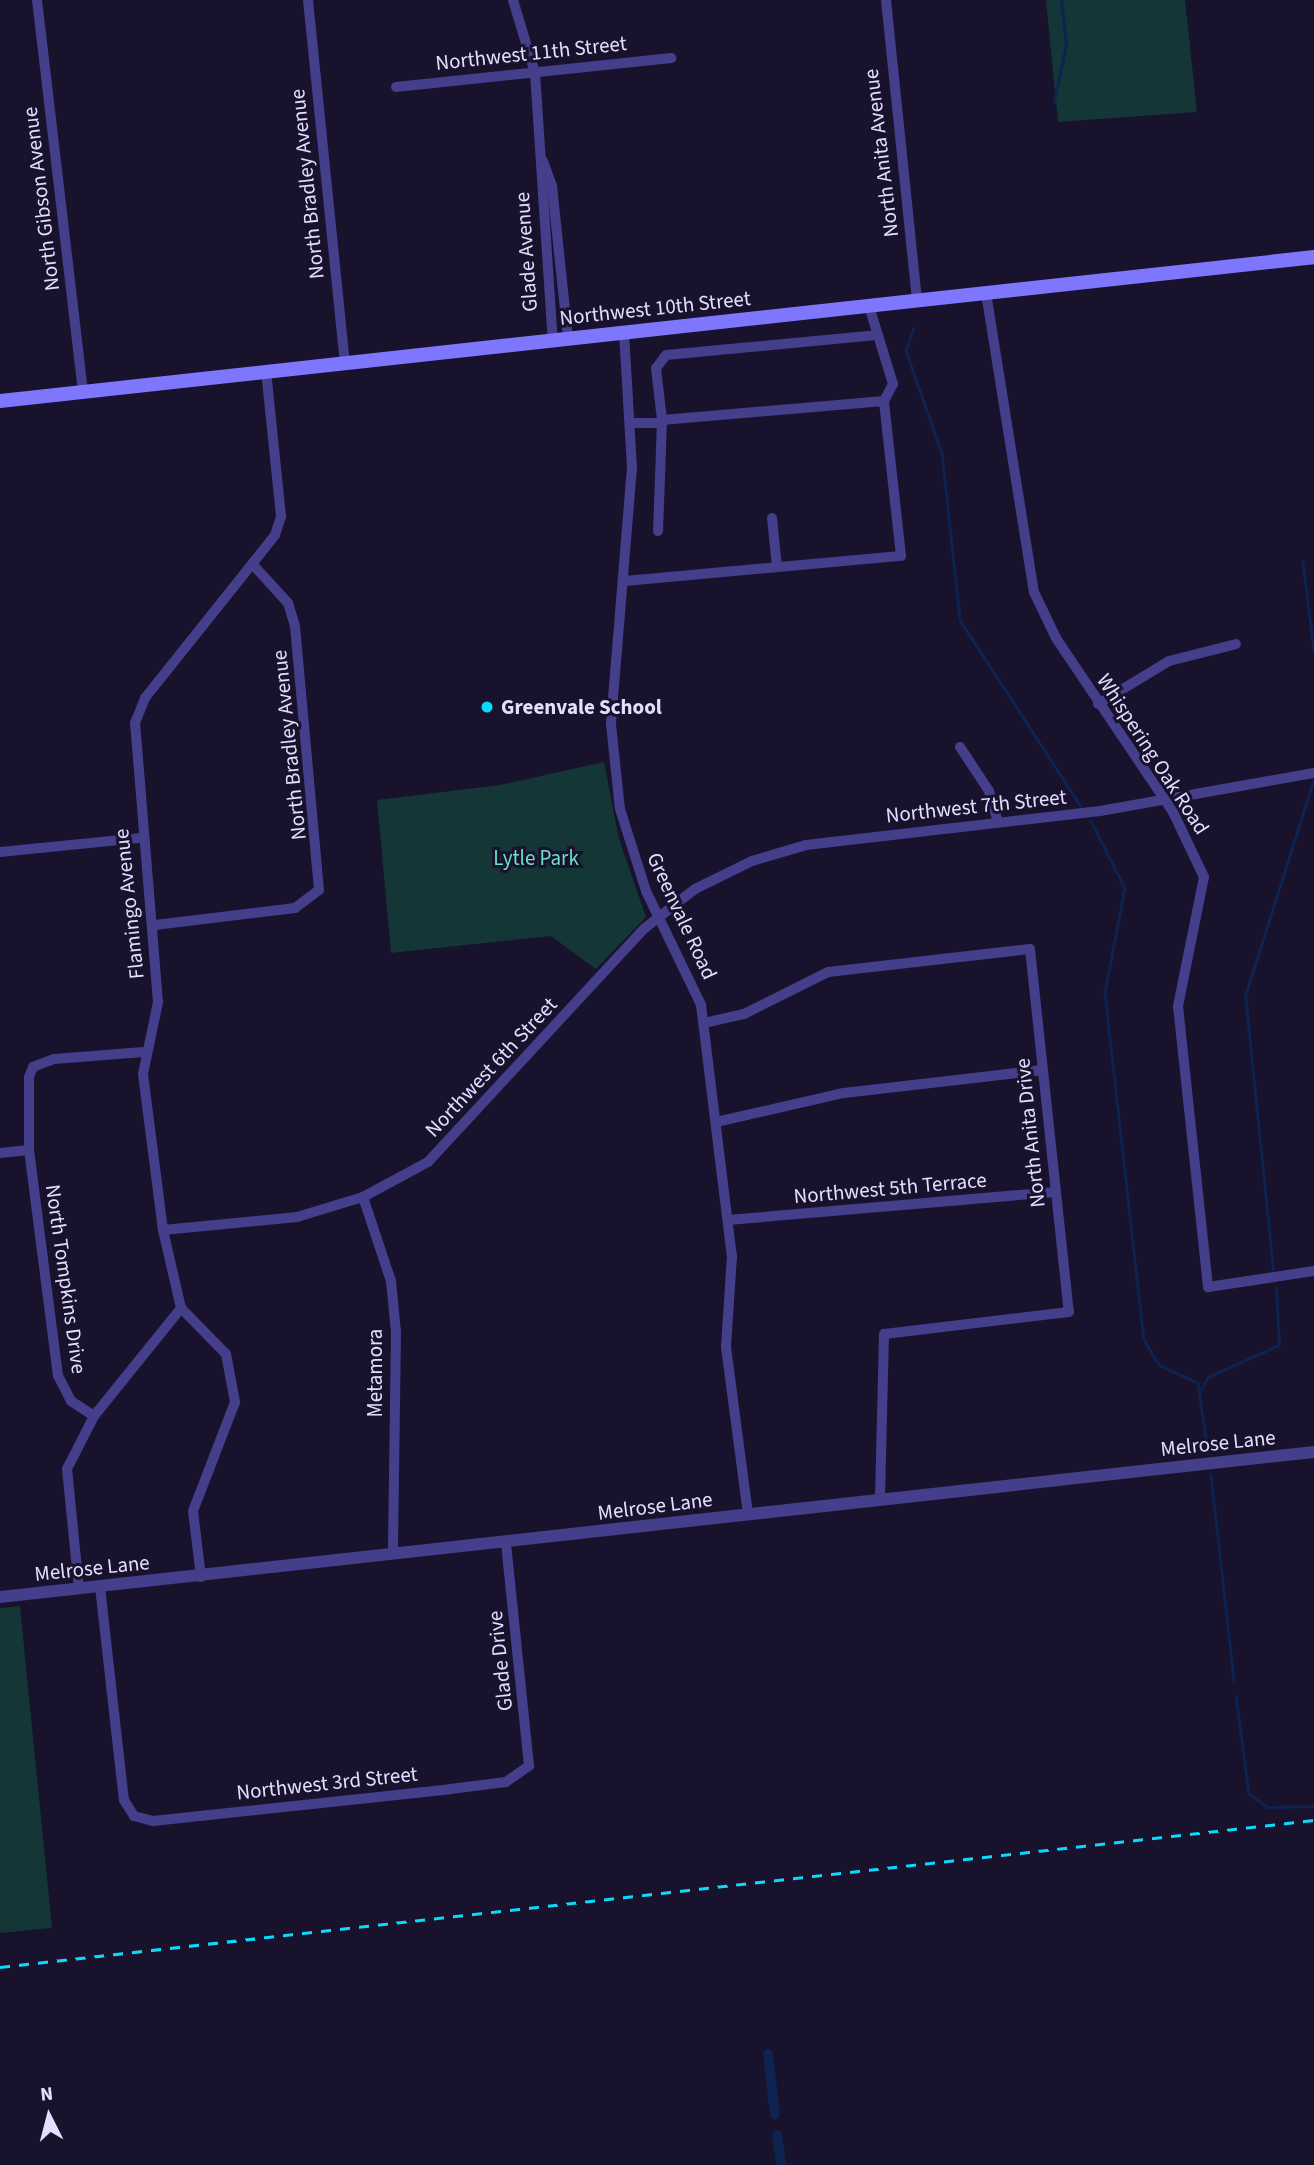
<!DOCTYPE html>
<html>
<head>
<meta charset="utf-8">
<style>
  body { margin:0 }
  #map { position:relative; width:1314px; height:2165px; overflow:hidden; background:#18122d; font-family:"Source Sans 3",sans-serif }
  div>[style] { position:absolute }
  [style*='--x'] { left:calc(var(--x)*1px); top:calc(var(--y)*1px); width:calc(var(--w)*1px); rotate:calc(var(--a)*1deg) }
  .green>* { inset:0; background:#153637 }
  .stream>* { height:2.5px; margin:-1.25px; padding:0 1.25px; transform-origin:1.25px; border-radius:1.25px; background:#0e2350 }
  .canal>* { height:10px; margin:-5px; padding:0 5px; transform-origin:5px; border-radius:5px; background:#0e2350 }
  .minor>* { height:10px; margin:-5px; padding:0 5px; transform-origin:5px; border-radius:5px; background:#443e8b }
  .tertiary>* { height:12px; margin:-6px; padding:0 6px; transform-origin:6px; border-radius:6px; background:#443e8b }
  .secondary>* { height:14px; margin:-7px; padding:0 7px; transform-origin:7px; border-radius:7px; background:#7f76fe }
  .rail>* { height:2.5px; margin-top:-1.25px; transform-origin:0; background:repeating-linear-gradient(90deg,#0cdafd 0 10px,transparent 0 19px) }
  .dots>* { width:19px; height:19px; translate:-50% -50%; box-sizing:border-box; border:4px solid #18122d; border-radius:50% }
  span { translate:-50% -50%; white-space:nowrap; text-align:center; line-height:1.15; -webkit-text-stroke:6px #18122d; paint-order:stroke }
  .street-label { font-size:21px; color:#e3deff }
  .poi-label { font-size:21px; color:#e3deff; font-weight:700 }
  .left { translate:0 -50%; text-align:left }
  .park-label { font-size:21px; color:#68e1c8 }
  .north { position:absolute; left:14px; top:2081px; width:70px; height:70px; -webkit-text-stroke:5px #18122d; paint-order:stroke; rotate:354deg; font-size:19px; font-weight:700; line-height:28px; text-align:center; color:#e3deff }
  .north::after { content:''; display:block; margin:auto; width:24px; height:32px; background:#e3deff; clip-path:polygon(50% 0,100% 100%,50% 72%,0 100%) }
</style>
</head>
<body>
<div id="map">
  <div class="green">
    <i style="clip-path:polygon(1046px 0,1185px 0,1197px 112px,1058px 122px)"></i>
    <i style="clip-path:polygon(604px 762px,619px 839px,646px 917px,596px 969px,551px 936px,391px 953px,377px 800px,500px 785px)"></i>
    <i style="clip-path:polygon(20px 1606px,52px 1928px,0 1933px,0 1608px)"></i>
  </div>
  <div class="stream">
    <i style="--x:1054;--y:102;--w:59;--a:-78.3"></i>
    <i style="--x:1066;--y:44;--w:44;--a:-96.5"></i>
    <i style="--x:914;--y:328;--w:24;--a:109"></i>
    <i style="--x:906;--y:351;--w:108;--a:70.6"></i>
    <i style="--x:942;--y:453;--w:168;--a:83.8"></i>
    <i style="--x:960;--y:620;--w:221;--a:57"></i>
    <i style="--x:1303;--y:562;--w:89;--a:82.9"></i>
    <i style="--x:1091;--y:821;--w:75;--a:63.1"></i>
    <i style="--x:1125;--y:888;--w:107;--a:100.8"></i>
    <i style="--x:1105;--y:993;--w:348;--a:83.6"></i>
    <i style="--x:1144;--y:1339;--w:30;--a:60"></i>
    <i style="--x:1159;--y:1365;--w:43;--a:24.8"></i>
    <i style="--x:1198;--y:1383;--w:71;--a:81.9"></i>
    <i style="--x:1273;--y:1270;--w:275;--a:-95.8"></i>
    <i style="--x:1245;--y:996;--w:225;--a:-72.4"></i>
    <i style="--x:1201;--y:1390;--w:15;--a:-62"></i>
    <i style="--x:1208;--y:1377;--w:78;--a:-24.3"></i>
    <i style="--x:1279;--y:1345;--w:57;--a:-93"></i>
    <i style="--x:1211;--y:1475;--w:207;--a:83.6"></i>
    <i style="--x:1236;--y:1696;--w:98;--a:82.4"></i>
    <i style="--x:1249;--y:1793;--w:23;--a:38"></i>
    <i style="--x:1267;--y:1807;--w:47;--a:-1.2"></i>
  </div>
  <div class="canal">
    <i style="--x:768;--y:2054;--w:61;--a:83.5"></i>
    <i style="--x:777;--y:2135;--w:30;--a:82"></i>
  </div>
  <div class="minor">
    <i style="--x:37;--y:0;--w:396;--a:83.3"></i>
    <i style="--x:308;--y:0;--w:366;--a:84.2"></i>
    <i style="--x:513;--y:0;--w:76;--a:73.2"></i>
    <i style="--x:535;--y:73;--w:269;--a:86.2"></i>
    <i style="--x:886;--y:0;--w:303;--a:84.1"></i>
    <i style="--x:396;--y:87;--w:277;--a:-6"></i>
    <i style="--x:543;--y:161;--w:27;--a:70"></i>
    <i style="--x:552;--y:186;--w:154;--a:84"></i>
    <i style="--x:986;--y:293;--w:303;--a:80.9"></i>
    <i style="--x:1034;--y:592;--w:51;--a:64.4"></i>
    <i style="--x:1056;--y:638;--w:210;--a:56.1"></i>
    <i style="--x:1173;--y:812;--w:72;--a:64.5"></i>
    <i style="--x:1204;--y:877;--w:132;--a:101.4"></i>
    <i style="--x:1178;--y:1006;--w:283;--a:83.9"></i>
    <i style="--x:1208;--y:1287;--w:107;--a:-8.6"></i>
    <i style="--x:869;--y:306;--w:82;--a:72.9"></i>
    <i style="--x:893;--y:384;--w:19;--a:118"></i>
    <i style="--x:884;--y:401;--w:223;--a:175.1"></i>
    <i style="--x:662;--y:420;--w:52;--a:-96.6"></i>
    <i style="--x:656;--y:368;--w:16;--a:-52"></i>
    <i style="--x:666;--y:355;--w:211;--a:-5.4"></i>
    <i style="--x:624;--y:333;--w:134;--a:86.6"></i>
    <i style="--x:632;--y:467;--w:258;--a:94.7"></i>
    <i style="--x:611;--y:724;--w:85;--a:84"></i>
    <i style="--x:620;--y:809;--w:86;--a:72.4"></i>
    <i style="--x:646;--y:891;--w:127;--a:64.2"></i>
    <i style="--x:701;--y:1005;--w:253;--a:83"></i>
    <i style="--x:732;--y:1256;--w:91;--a:93.8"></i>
    <i style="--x:726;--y:1347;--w:168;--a:82.5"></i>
    <i style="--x:631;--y:423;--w:30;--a:0"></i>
    <i style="--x:772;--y:518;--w:49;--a:84.2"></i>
    <i style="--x:658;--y:531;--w:111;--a:-87.9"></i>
    <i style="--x:625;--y:581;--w:277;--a:-5.2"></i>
    <i style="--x:901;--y:556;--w:156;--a:-96.3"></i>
    <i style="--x:1098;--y:704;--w:83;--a:-31.2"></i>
    <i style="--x:1169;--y:661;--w:69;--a:-14.2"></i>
    <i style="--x:960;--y:747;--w:53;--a:56.6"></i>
    <i style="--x:989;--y:791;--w:33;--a:74"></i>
    <i style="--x:0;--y:852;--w:142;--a:-5.7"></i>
    <i style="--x:155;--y:925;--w:141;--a:-6.9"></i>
    <i style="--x:295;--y:908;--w:30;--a:-37"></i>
    <i style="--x:319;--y:890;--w:265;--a:-95.2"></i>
    <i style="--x:295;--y:626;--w:24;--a:-107"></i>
    <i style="--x:288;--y:603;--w:49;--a:-132.5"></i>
    <i style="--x:704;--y:1023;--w:41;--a:-12.7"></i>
    <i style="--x:744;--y:1014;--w:94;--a:-26.6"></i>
    <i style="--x:828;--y:972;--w:203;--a:-6.5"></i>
    <i style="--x:1030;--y:949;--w:365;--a:83.9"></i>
    <i style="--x:1069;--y:1312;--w:186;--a:173.2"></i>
    <i style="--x:884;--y:1334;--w:166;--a:91.4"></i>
    <i style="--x:716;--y:1122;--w:131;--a:-12.8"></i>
    <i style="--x:844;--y:1093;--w:200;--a:-6.6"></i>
    <i style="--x:0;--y:1153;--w:29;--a:-6"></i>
    <i style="--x:363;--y:1197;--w:89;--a:71.6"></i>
    <i style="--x:391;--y:1281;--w:51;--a:84.4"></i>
    <i style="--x:396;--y:1332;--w:222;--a:90.8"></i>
    <i style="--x:728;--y:1220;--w:329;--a:-4.9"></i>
    <i style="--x:163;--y:1230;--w:135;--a:-5.5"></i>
    <i style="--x:297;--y:1217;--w:69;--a:-16.9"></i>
    <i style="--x:363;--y:1197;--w:74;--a:-28.3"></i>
    <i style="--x:428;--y:1162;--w:319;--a:-47.2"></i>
    <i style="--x:645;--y:928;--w:63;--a:-38"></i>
    <i style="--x:695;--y:889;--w:64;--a:-26.2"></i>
    <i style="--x:752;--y:861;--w:56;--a:-16.5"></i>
    <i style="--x:806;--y:845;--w:296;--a:-6.6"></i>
    <i style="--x:1100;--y:811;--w:217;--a:-10.1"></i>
    <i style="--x:94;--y:1416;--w:27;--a:-147"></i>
    <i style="--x:71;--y:1401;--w:28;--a:-117"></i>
    <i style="--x:58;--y:1376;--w:228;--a:-97.3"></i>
    <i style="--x:29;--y:1150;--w:73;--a:-90"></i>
    <i style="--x:29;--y:1077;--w:11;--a:-68"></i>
    <i style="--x:33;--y:1067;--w:22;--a:-21"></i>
    <i style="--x:54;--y:1059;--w:90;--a:-4.4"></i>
    <i style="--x:201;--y:1577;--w:66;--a:-96.9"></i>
    <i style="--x:193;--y:1511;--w:117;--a:-68.9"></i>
    <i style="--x:235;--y:1402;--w:49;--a:-100.6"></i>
    <i style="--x:226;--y:1354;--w:64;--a:-134.4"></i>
    <i style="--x:181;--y:1308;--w:80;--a:-103"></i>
    <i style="--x:163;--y:1230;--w:157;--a:-97.3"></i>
    <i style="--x:143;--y:1074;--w:74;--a:-78.2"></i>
    <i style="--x:158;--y:1002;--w:280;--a:-94.7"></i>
    <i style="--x:135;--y:723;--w:27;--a:-68"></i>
    <i style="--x:145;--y:698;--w:208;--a:-51.4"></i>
    <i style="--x:275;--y:535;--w:20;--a:-72"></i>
    <i style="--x:281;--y:516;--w:145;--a:-95.9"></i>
    <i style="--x:100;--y:1587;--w:214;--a:83.6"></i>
    <i style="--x:124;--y:1800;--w:19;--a:58"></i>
    <i style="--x:134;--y:1816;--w:20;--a:15"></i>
    <i style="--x:153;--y:1821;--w:299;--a:-6.1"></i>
    <i style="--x:450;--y:1789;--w:56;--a:-7.1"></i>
    <i style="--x:506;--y:1782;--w:28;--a:-35"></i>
    <i style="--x:529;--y:1766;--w:225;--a:-95.9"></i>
    <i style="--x:79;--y:1589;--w:121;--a:-95.7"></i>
    <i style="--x:67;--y:1469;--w:59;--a:-63"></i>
    <i style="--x:94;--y:1416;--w:139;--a:-51.1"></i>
  </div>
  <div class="tertiary">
    <i style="--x:0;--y:1597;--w:1322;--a:-6.3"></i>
  </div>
  <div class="secondary">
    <i style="--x:0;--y:401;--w:1322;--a:-6.25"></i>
  </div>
  <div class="rail">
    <i style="--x:0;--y:1967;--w:1322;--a:-6.38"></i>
  </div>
  <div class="dots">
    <i style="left:487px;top:707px;background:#0cdafd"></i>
  </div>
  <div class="street-label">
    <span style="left:531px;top:53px;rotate:-6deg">Northwest 11th Street</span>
    <span style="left:881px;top:153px;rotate:-97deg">North Anita Avenue</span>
    <span style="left:307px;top:184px;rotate:-96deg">North Bradley Avenue</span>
    <span style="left:41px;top:199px;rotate:-97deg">North Gibson Avenue</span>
    <span style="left:526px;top:252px;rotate:-94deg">Glade Avenue</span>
    <span style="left:655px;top:308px;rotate:-6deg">Northwest 10th Street</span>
    <span style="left:289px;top:745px;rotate:-96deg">North Bradley Avenue</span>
    <span style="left:1153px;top:754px;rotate:57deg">Whispering Oak Road</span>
    <span style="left:976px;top:806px;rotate:-6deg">Northwest 7th Street</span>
    <span style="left:129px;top:904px;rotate:-96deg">Flamingo Avenue</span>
    <span style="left:682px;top:916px;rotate:65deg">Greenvale Road</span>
    <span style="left:491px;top:1067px;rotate:-47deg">Northwest 6th Street</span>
    <span style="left:1030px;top:1133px;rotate:-96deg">North Anita Drive</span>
    <span style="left:890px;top:1188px;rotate:-5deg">Northwest 5th Terrace</span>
    <span style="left:66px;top:1279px;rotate:82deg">North Tompkins Drive</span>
    <span style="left:375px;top:1373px;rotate:-90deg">Metamora</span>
    <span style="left:1218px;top:1443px;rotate:-6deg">Melrose Lane</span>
    <span style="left:655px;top:1506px;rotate:-7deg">Melrose Lane</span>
    <span style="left:92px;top:1568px;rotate:-6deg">Melrose Lane</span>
    <span style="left:500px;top:1661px;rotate:-96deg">Glade Drive</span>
    <span style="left:327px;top:1783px;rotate:-6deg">Northwest 3rd Street</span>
  </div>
  <div class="poi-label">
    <span class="left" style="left:501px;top:707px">Greenvale School</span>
  </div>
  <div class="park-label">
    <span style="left:536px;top:858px">Lytle Park</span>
  </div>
  <div class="north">N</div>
</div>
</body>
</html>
